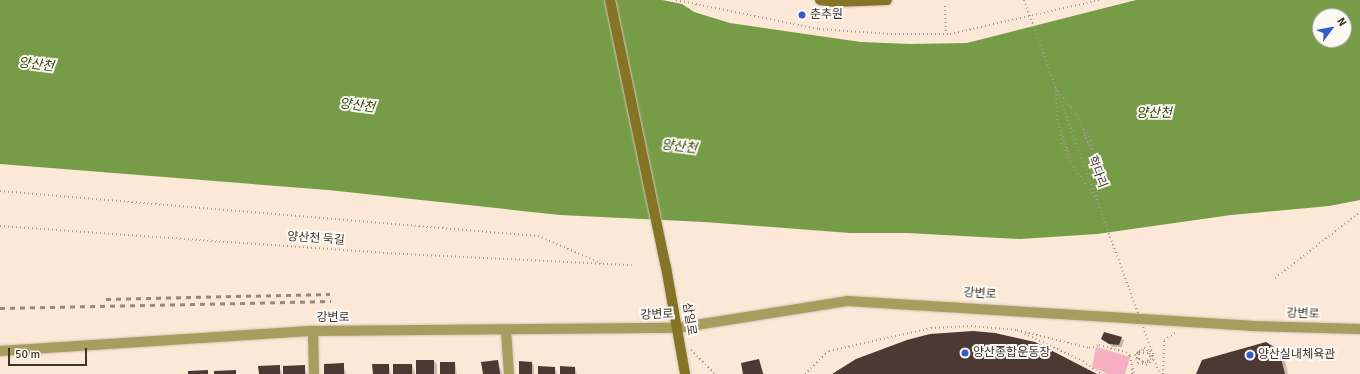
<!DOCTYPE html>
<html>
<head>
<meta charset="utf-8">
<style>
  body { margin:0 }
  #map { position:relative; width:1360px; height:374px; overflow:hidden; background:#fbe8d7; font-family:Signika,"Noto Sans KR",sans-serif }
  div>[style] { position:absolute }
  [style*='--x'] { left:calc(var(--x)*1px); top:calc(var(--y)*1px); width:calc(var(--w)*1px); rotate:calc(var(--a)*1deg) }
  .green>* { inset:0; background:#f6aec1 }
  .water>* { inset:0; background:#769c47 }
  .shadow>* { inset:0; background:#0003 }
  .building>* { inset:0; background:#4d3934 }
  .path>* { height:2px; margin-top:-1px; transform-origin:0; background:repeating-linear-gradient(90deg,#a6998c 0 1px,transparent 0 4px) }
  .roads { filter:drop-shadow(0 0 1px #d5c4b5) drop-shadow(0 0 1px #d5c4b5) }
  .minor>* { height:10px; margin:-5px; padding:0 5px; transform-origin:5px; border-radius:5px; background:#a99c5f }
  .tertiary>* { height:10px; margin:-5px; padding:0 5px; transform-origin:5px; border-radius:5px; background:#a99c5f }
  .secondary>* { height:10px; margin:-5px; padding:0 5px; transform-origin:5px; border-radius:5px; background:#857425 }
  .rail>* { height:3px; margin-top:-1.5px; transform-origin:0; background:repeating-linear-gradient(90deg,#95887d 0 5px,transparent 0 10px) }
  .path-bridge>* { height:2px; margin-top:-1px; transform-origin:0; background:repeating-linear-gradient(90deg,#a6998c 0 1px,transparent 0 4px) }
  .dots>* { width:11px; height:11px; translate:-50% -50%; box-sizing:border-box; border:2px solid #fcf9f5; border-radius:50% }
  span { translate:-50% -50%; white-space:nowrap; text-align:center; line-height:1.15; -webkit-text-stroke:4px #fcf9f5; paint-order:stroke }
  .poi-label { font-size:12px; color:#3c352e }
  .left { translate:0 -50%; text-align:left }
  .street-label { font-size:12px; color:#3c352e }
  .water-label { font-size:13px; color:#2d4505; font-style:italic }
  .north { position:absolute; left:1312px; top:8px; width:40px; height:40px; box-sizing:border-box; background:#fcf9f5; border:1px solid #afaba5; border-radius:50%; rotate:58deg; font-size:11px; font-weight:700; line-height:16px; text-align:center; color:#3c352e }
  .north::after { content:''; display:block; margin:auto; width:14px; height:18px; background:#345bcc; clip-path:polygon(50% 0,100% 100%,50% 72%,0 100%) }
  .scale { position:absolute; left:8px; top:348px; width:79px; height:18px; box-sizing:border-box; border:2px solid #3c352e; border-top:0; padding-left:5px; font-size:12px; line-height:14px; white-space:nowrap; color:#3c352e; -webkit-text-stroke:3px #fcf9f5; paint-order:stroke }
</style>
</head>
<body>
<div id="map">
  <div class="green">
    <i style="clip-path:polygon(1096px 347px,1130px 357px,1125px 374px,1108px 374px,1092px 367px)"></i>
  </div>
  <div class="water">
    <i style="clip-path:polygon(evenodd,0 0,662px 0,682px 4px,694px 12px,730px 23px,861px 42px,910px 44px,967px 43px,1136px 0,1360px 0,1360px 200px,1329px 206px,1231px 215px,1097px 234px,1020px 239px,907px 233px,850px 233px,704px 222px,560px 215px,328px 190px,0 164px,0 0,1320px 16px,1344px 16px,1344px 40px,1320px 40px,1320px 16px)"></i>
  </div>
  <div class="shadow">
    <i style="clip-path:polygon(1121px 338px,1124px 340px,1122px 347px,1113px 347px,1103px 339px)"></i>
    <i style="clip-path:polygon(1034px 342px,1095px 374px,834px 374px)"></i>
    <i style="clip-path:polygon(1278px 351px,1284px 356px,1288px 374px,1197px 374px)"></i>
    <i style="clip-path:polygon(759px 360px,764px 374px,745px 374px)"></i>
    <i style="clip-path:polygon(417px 361px,434px 361px,437px 364px,437px 374px,417px 374px)"></i>
    <i style="clip-path:polygon(498px 361px,502px 374px,484px 374px)"></i>
    <i style="clip-path:polygon(455px 363px,457px 374px,441px 374px)"></i>
    <i style="clip-path:polygon(532px 363px,534px 366px,534px 374px,520px 374px)"></i>
    <i style="clip-path:polygon(343px 364px,346px 374px,327px 374px)"></i>
    <i style="clip-path:polygon(389px 365px,391px 374px,374px 374px)"></i>
    <i style="clip-path:polygon(412px 365px,415px 374px,394px 374px)"></i>
    <i style="clip-path:polygon(279px 366px,282px 374px,260px 374px)"></i>
    <i style="clip-path:polygon(304px 366px,307px 374px,284px 374px)"></i>
    <i style="clip-path:polygon(555px 368px,557px 374px,539px 374px)"></i>
    <i style="clip-path:polygon(575px 368px,577px 374px,561px 374px)"></i>
  </div>
  <div class="building">
    <i style="clip-path:polygon(973px 331px,995px 333px,1035px 342px,1097px 374px,832px 374px,856px 359px,907px 340px,930px 334px)"></i>
    <i style="clip-path:polygon(1104px 332px,1122px 337px,1119px 345px,1109px 344px,1101px 339px)"></i>
    <i style="clip-path:polygon(1266px 342px,1279px 350px,1285px 374px,1196px 374px,1202px 360px)"></i>
    <i style="clip-path:polygon(759px 359px,763px 374px,743px 374px,741px 363px)"></i>
    <i style="clip-path:polygon(416px 360px,434px 360px,434px 374px,416px 374px)"></i>
    <i style="clip-path:polygon(498px 360px,500px 374px,483px 374px,481px 362px)"></i>
    <i style="clip-path:polygon(519px 361px,532px 362px,532px 374px,519px 374px)"></i>
    <i style="clip-path:polygon(440px 362px,455px 362px,455px 374px,440px 374px)"></i>
    <i style="clip-path:polygon(344px 363px,344px 374px,324px 374px,324px 364px)"></i>
    <i style="clip-path:polygon(372px 364px,389px 364px,389px 374px,373px 374px)"></i>
    <i style="clip-path:polygon(393px 364px,412px 364px,412px 374px,393px 374px)"></i>
    <i style="clip-path:polygon(280px 365px,280px 374px,259px 374px,258px 366px)"></i>
    <i style="clip-path:polygon(305px 365px,305px 374px,283px 374px,283px 366px)"></i>
    <i style="clip-path:polygon(538px 366px,555px 367px,555px 374px,538px 374px)"></i>
    <i style="clip-path:polygon(560px 366px,575px 367px,575px 374px,560px 374px)"></i>
    <i style="clip-path:polygon(208px 370px,208px 374px,188px 374px,188px 371px)"></i>
    <i style="clip-path:polygon(236px 370px,236px 374px,214px 374px,214px 371px)"></i>
  </div>
  <div class="path">
    <i style="--x:676;--y:0;--w:146;--a:11.5"></i>
    <i style="--x:819;--y:29;--w:72;--a:4"></i>
    <i style="--x:891;--y:34;--w:59;--a:0"></i>
    <i style="--x:950;--y:34;--w:154;--a:-12.8"></i>
    <i style="--x:945;--y:6;--w:28;--a:88"></i>
    <i style="--x:1056;--y:88;--w:34;--a:52"></i>
    <i style="--x:1077;--y:115;--w:40;--a:68"></i>
    <i style="--x:1092;--y:152;--w:28;--a:77"></i>
    <i style="--x:1098;--y:179;--w:21;--a:93"></i>
    <i style="--x:1097;--y:200;--w:47;--a:-125.4"></i>
    <i style="--x:1070;--y:162;--w:44;--a:-107.2"></i>
    <i style="--x:1057;--y:120;--w:32;--a:-92"></i>
    <i style="--x:1083;--y:128;--w:7;--a:82"></i>
    <i style="--x:1084;--y:135;--w:18;--a:63"></i>
    <i style="--x:1085;--y:129;--w:13;--a:61"></i>
    <i style="--x:1091;--y:140;--w:11;--a:80"></i>
    <i style="--x:1060;--y:135;--w:12;--a:81"></i>
    <i style="--x:1062;--y:147;--w:14;--a:60"></i>
    <i style="--x:1063;--y:136;--w:23;--a:72"></i>
    <i style="--x:0;--y:191;--w:540;--a:4.78"></i>
    <i style="--x:538;--y:236;--w:69;--a:23.2"></i>
    <i style="--x:0;--y:226;--w:384;--a:4"></i>
    <i style="--x:383;--y:253;--w:249;--a:2.8"></i>
    <i style="--x:1275;--y:278;--w:108;--a:-37.8"></i>
    <i style="--x:1021;--y:332;--w:68;--a:25.1"></i>
    <i style="--x:1083;--y:361;--w:22;--a:36"></i>
    <i style="--x:691;--y:350;--w:34;--a:45"></i>
    <i style="--x:1137;--y:358;--w:5;--a:-90"></i>
    <i style="--x:1137;--y:353;--w:3;--a:-45"></i>
    <i style="--x:1139;--y:351;--w:8;--a:-7"></i>
    <i style="--x:1147;--y:350;--w:4;--a:56"></i>
    <i style="--x:1149;--y:353;--w:3;--a:72"></i>
    <i style="--x:1150;--y:356;--w:5;--a:112"></i>
    <i style="--x:1148;--y:361;--w:5;--a:169"></i>
    <i style="--x:1143;--y:362;--w:5;--a:-143"></i>
    <i style="--x:1139;--y:359;--w:6;--a:-90"></i>
    <i style="--x:1139;--y:353;--w:10;--a:0"></i>
    <i style="--x:1149;--y:353;--w:4;--a:45"></i>
    <i style="--x:1152;--y:356;--w:20;--a:66"></i>
    <i style="--x:1132;--y:369;--w:5;--a:90"></i>
    <i style="--x:805;--y:374;--w:33;--a:-44"></i>
    <i style="--x:829;--y:351;--w:105;--a:-12.7"></i>
    <i style="--x:931;--y:328;--w:40;--a:-2.9"></i>
    <i style="--x:971;--y:326;--w:46;--a:5"></i>
    <i style="--x:1017;--y:330;--w:74;--a:14"></i>
    <i style="--x:1089;--y:348;--w:10;--a:-17"></i>
    <i style="--x:1099;--y:345;--w:28;--a:15"></i>
    <i style="--x:1126;--y:352;--w:6;--a:45"></i>
    <i style="--x:1130;--y:356;--w:18;--a:77"></i>
    <i style="--x:1163;--y:374;--w:34;--a:-88"></i>
    <i style="--x:1164;--y:340;--w:13;--a:-32"></i>
  </div>
  <div class="roads">
    <div class="minor">
      <i style="--x:313;--y:331;--w:43;--a:88.7"></i>
      <i style="--x:506;--y:331;--w:43;--a:86"></i>
    </div>
    <div class="tertiary">
      <i style="--x:0;--y:351;--w:314;--a:-3.7"></i>
      <i style="--x:313;--y:331;--w:364;--a:-0.5"></i>
      <i style="--x:677;--y:328;--w:172;--a:-9"></i>
      <i style="--x:847;--y:301;--w:405;--a:3.5"></i>
      <i style="--x:1251;--y:326;--w:109;--a:1.6"></i>
    </div>
    <div class="secondary">
      <i style="--x:610;--y:0;--w:273;--a:78.2"></i>
      <i style="--x:666;--y:267;--w:109;--a:79.9"></i>
      <i style="--x:820;--y:0;--w:15;--a:8"></i>
      <i style="--x:835;--y:2;--w:52;--a:-2.2"></i>
    </div>
  </div>
  <div class="rail">
    <i style="--x:106;--y:299;--w:224;--a:-1.3"></i>
    <i style="--x:0;--y:308;--w:331;--a:-1.2"></i>
  </div>
  <div class="path-bridge">
    <i style="--x:1024;--y:0;--w:378;--a:70"></i>
    <i style="--x:1153;--y:355;--w:4;--a:90"></i>
    <i style="--x:1153;--y:359;--w:8;--a:135"></i>
    <i style="--x:1147;--y:365;--w:9;--a:-167"></i>
    <i style="--x:1138;--y:363;--w:9;--a:-111"></i>
    <i style="--x:1135;--y:355;--w:11;--a:-38"></i>
    <i style="--x:1144;--y:348;--w:7;--a:27"></i>
    <i style="--x:1150;--y:351;--w:8;--a:83"></i>
    <i style="--x:1151;--y:359;--w:6;--a:141"></i>
    <i style="--x:1146;--y:363;--w:10;--a:-151"></i>
  </div>
  <div class="dots">
    <i style="left:802px;top:15px;background:#345bcc"></i>
    <i style="left:965px;top:353px;background:#345bcc"></i>
    <i style="left:1250px;top:355px;background:#345bcc"></i>
  </div>
  <div class="poi-label">
    <span class="left" style="left:810px;top:15px">춘추원</span>
    <span class="left" style="left:973px;top:353px">양산종합운동장</span>
    <span class="left" style="left:1258px;top:355px">양산실내체육관</span>
  </div>
  <div class="street-label">
    <span style="left:1097px;top:172px;rotate:70deg">학다리</span>
    <span style="left:316px;top:239px;rotate:4deg">양산천 둑길</span>
    <span style="left:980px;top:294px;rotate:4deg">강변로</span>
    <span style="left:1303px;top:314px;rotate:2deg">강변로</span>
    <span style="left:657px;top:315px;rotate:-2deg">강변로</span>
    <span style="left:333px;top:318px">강변로</span>
    <span style="left:689px;top:319px;rotate:81deg">삼일로</span>
  </div>
  <div class="water-label">
    <span style="left:36px;top:65px;rotate:7deg">양산천</span>
    <span style="left:357px;top:106px;rotate:7deg">양산천</span>
    <span style="left:1154px;top:113px">양산천</span>
    <span style="left:679px;top:147px;rotate:7deg">양산천</span>
  </div>
  <div class="north">N</div>
  <div class="scale">50 m</div>
</div>
</body>
</html>
